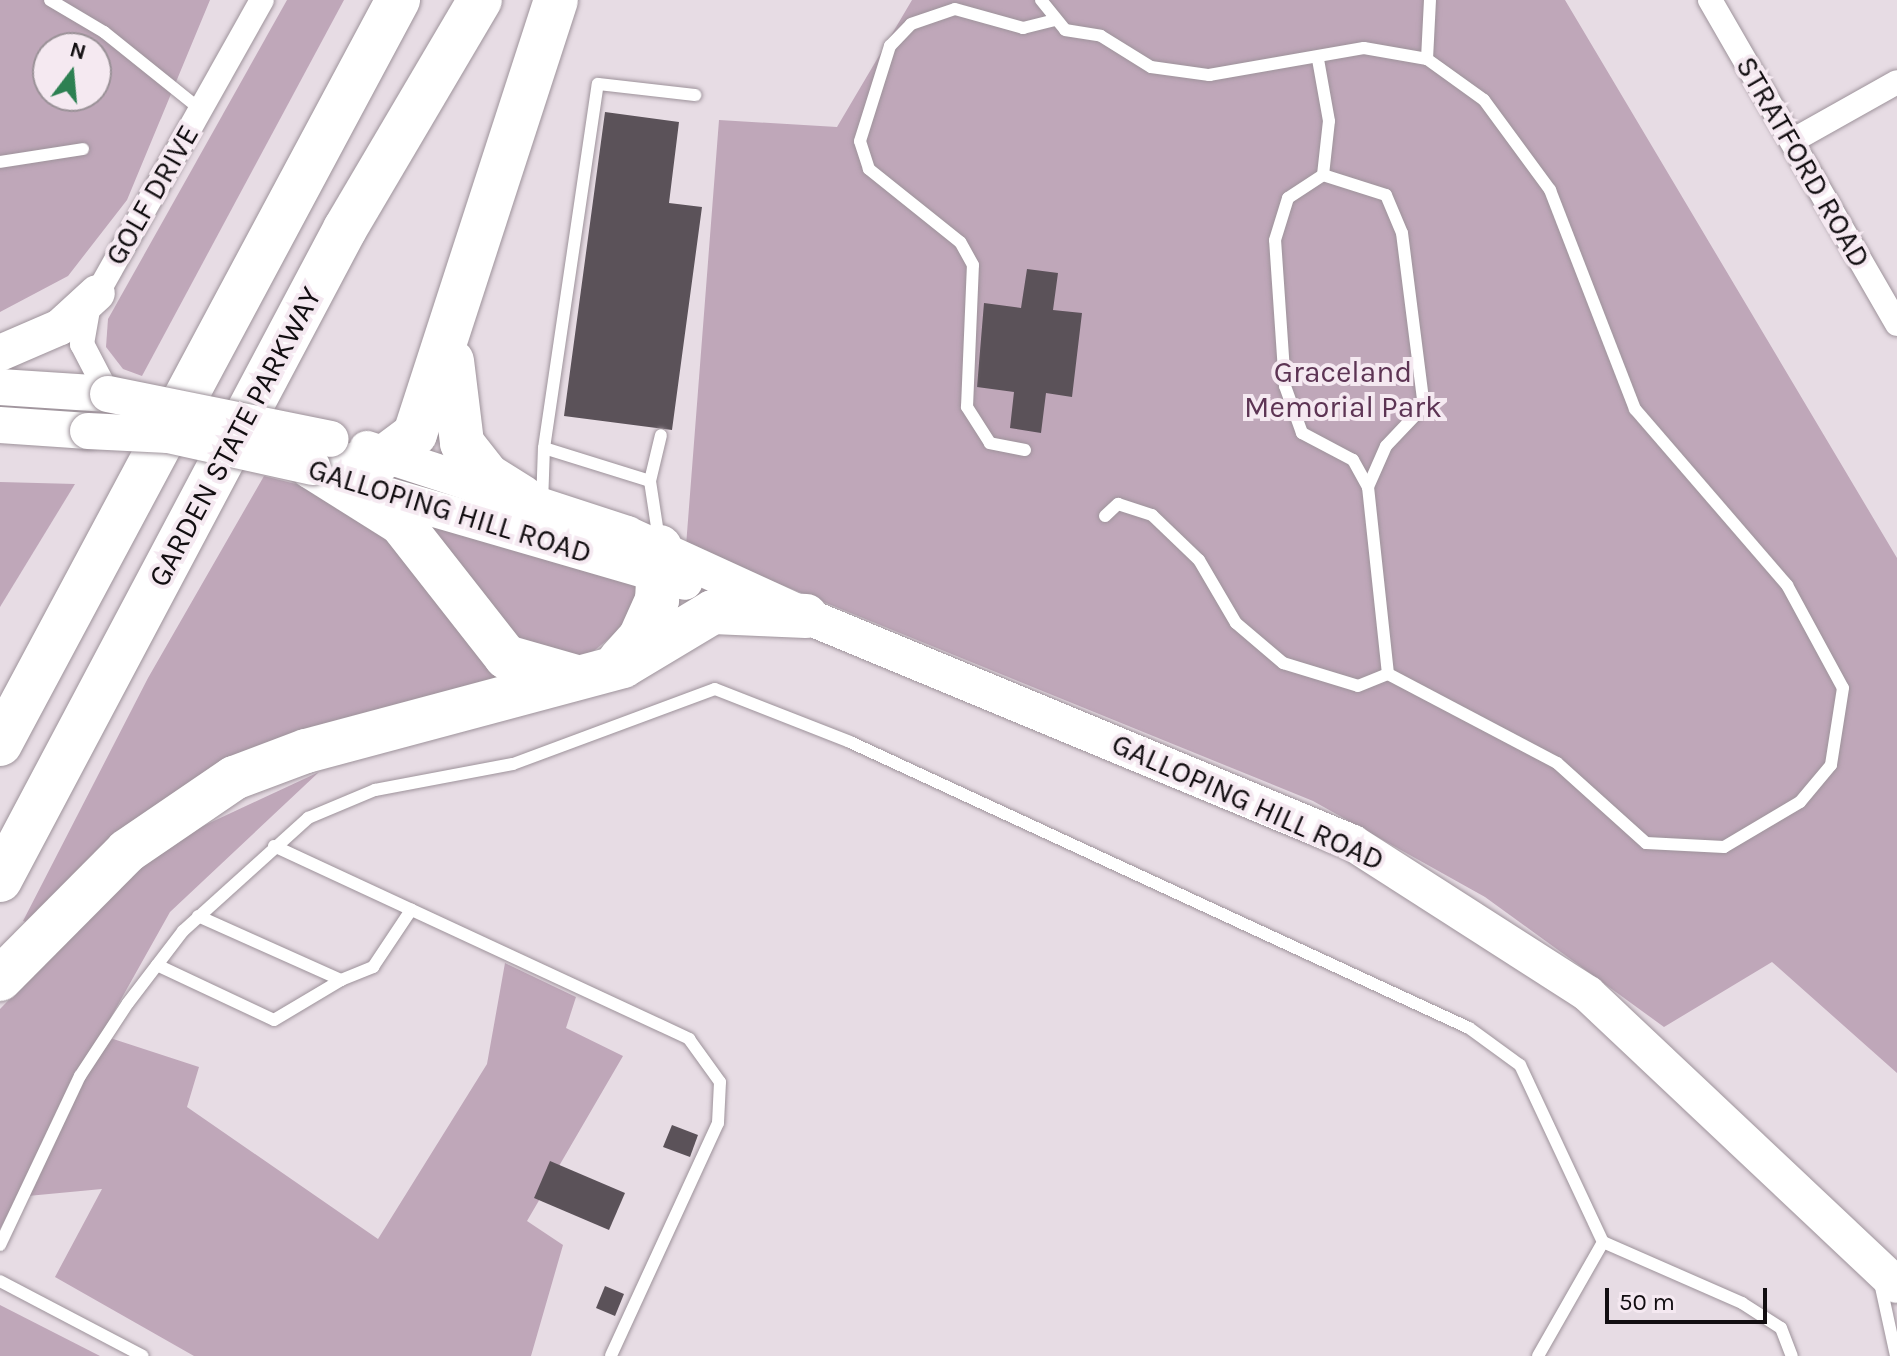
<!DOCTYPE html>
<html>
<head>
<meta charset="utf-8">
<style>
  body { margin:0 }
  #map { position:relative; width:1897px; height:1356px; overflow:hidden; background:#e7dce4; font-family:Karla,sans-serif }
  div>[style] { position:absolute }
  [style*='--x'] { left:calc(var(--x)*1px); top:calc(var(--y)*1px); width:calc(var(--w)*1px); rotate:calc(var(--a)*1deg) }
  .green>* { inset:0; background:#bfa7b9 }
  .building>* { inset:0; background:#5b5259 }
  .roads { filter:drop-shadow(0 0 2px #9e939b) drop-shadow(0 0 2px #9e939b) }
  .lane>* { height:12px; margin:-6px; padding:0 6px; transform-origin:6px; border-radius:6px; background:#fff }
  .street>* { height:24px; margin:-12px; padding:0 12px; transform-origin:12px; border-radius:12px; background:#fff }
  .secondary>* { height:36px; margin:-18px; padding:0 18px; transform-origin:18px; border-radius:18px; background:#fff }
  .highway>* { height:44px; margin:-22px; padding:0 22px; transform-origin:22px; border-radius:22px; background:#fff }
  .bridges { filter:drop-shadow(0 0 2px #9e939b) drop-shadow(0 0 2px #9e939b) }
  .secondary-bridge>* { height:36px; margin:-18px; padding:0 18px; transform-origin:18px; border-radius:18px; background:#fff }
  span { translate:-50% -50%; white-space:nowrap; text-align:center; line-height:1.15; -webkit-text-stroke:8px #f5e9f1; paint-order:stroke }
  .street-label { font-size:30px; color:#120e11 }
  .park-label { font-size:30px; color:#5d3454 }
  .north { position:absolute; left:32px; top:32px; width:80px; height:80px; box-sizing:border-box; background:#f5e9f1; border:2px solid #9a9197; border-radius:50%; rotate:16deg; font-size:22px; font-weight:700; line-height:32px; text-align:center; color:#120e11 }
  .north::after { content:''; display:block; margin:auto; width:28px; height:36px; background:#2d8052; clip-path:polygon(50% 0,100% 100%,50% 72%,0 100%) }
  .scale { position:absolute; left:1605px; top:1288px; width:162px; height:36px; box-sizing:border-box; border:4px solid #120e11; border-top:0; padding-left:10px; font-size:24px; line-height:28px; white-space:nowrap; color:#120e11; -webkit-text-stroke:6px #f5e9f1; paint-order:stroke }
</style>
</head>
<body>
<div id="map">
  <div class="green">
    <i style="clip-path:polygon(evenodd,0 0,210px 0,127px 200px,68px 276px,0 312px,0 0,48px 48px,96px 48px,96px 96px,48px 96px,48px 48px)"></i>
    <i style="clip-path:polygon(287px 0,344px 0,142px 376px,123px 369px,106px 347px,108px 319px)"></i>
    <i style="clip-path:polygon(912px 0,1565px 0,1897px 558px,1897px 1073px,1772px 962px,1664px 1027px,1485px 897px,1313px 801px,686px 546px,719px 120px,837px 127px)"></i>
    <i style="clip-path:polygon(264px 476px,344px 496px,386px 523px,507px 681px,262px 747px,32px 924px,23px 921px,148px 678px)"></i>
    <i style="clip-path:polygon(0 482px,75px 484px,0 607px)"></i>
    <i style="clip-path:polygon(434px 525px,642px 585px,626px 625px,580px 662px,531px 661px,425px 531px)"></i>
    <i style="clip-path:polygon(319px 772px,170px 912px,101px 1035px,199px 1067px,187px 1107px,378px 1239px,487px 1064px,505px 963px,576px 997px,566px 1028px,623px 1056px,527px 1221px,563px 1245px,531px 1356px,194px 1356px,55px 1277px,102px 1189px,17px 1197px,0 1229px,0 1009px,156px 848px)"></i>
    <i style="clip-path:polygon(0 1305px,100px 1356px,0 1356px)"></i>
  </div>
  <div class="building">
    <i style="clip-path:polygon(605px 112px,679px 122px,669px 203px,702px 207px,672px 430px,564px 416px)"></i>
    <i style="clip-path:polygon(1027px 269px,1058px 273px,1053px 310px,1082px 313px,1072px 397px,1046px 393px,1041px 433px,1010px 428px,1014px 392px,977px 387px,984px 303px,1021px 308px)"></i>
    <i style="clip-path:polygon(672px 1125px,698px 1135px,690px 1157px,663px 1147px)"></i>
    <i style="clip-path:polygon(550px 1161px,625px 1193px,609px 1230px,534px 1198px)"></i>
    <i style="clip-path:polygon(605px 1286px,624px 1294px,615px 1316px,596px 1308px)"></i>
  </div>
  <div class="roads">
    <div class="lane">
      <i style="--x:50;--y:0;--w:63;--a:30.7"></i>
      <i style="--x:104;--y:32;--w:124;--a:38.8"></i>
      <i style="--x:1041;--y:0;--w:38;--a:51"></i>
      <i style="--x:1065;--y:30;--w:36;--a:9"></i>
      <i style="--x:1101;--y:36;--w:59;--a:31.8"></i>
      <i style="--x:1151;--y:67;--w:59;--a:7.9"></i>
      <i style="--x:1209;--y:75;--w:157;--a:-9.9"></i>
      <i style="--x:1364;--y:48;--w:64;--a:9.9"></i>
      <i style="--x:1427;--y:59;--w:70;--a:35.7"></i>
      <i style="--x:1484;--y:100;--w:112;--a:53.7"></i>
      <i style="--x:1550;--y:190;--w:235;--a:68.8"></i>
      <i style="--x:1635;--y:409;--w:233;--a:49.2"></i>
      <i style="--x:1787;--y:585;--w:117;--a:61.5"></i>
      <i style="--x:1843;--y:688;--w:78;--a:98.9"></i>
      <i style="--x:1831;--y:765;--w:48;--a:130"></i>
      <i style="--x:1800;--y:802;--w:88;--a:149.4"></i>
      <i style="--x:1724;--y:847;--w:78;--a:-177.1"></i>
      <i style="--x:1646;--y:843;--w:120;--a:-138"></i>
      <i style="--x:1557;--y:763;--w:191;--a:-152.2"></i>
      <i style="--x:1427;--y:59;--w:59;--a:-87.1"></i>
      <i style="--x:0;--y:162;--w:84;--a:-8.9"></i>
      <i style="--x:1323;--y:175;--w:66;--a:17.6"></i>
      <i style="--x:1386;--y:195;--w:41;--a:67.2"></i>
      <i style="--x:1402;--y:233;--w:174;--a:82.8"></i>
      <i style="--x:1424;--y:406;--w:55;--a:133.5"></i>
      <i style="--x:1386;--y:446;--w:45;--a:113.7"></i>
      <i style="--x:1025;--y:450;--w:36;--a:-169"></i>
      <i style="--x:990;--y:443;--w:43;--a:-122.6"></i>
      <i style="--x:967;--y:407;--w:142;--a:-87.6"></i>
      <i style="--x:973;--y:265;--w:26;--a:-119"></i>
      <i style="--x:960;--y:242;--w:117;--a:-141.3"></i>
      <i style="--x:869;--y:169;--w:29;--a:-108"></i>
      <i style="--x:860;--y:141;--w:100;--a:-72.5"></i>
      <i style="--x:890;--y:46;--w:30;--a:-46"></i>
      <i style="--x:911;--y:24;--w:46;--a:-18.8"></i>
      <i style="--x:955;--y:9;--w:71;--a:15.6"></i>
      <i style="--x:1023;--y:28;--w:33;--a:-14"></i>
      <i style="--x:650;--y:481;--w:111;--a:-162.7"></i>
      <i style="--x:544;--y:448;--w:368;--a:-81.6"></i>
      <i style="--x:598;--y:84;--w:98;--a:6.5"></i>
      <i style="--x:542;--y:504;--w:56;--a:-88"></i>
      <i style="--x:1105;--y:516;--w:18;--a:-43"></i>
      <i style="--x:1118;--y:504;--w:36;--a:18"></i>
      <i style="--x:1152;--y:515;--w:65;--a:43.8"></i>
      <i style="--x:1199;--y:560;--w:73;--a:59.6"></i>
      <i style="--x:1236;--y:623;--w:62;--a:40.4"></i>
      <i style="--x:1283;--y:663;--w:78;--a:17"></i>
      <i style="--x:1358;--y:686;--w:32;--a:-22"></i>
      <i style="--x:1388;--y:674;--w:188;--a:-96.1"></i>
      <i style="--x:1368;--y:487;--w:31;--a:-119"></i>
      <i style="--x:1353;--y:460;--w:58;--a:-152.1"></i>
      <i style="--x:1302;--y:433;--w:50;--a:-109.9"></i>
      <i style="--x:1285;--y:386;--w:146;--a:-93.9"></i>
      <i style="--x:1275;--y:240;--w:44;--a:-72.8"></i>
      <i style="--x:1288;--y:198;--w:42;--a:-33.3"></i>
      <i style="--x:1323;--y:175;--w:54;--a:-83.7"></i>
      <i style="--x:1329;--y:121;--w:63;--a:-100.1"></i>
      <i style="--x:659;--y:540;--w:60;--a:-98.7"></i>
      <i style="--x:650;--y:481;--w:47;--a:-76.6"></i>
      <i style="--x:274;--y:846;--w:458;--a:24.9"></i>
      <i style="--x:689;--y:1039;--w:53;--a:54.2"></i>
      <i style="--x:720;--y:1082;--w:41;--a:92.8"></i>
      <i style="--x:718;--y:1123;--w:256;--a:114.7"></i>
      <i style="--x:198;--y:916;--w:157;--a:24.1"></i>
      <i style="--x:341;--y:980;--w:35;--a:-22"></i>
      <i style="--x:373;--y:967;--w:69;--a:-56.3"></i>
      <i style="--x:157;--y:965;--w:129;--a:25.2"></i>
      <i style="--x:274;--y:1020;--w:78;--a:-30.8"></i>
      <i style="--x:0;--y:1245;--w:187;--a:-64.7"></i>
      <i style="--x:80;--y:1076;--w:87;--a:-56.7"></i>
      <i style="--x:128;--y:1003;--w:91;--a:-52.6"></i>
      <i style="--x:183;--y:931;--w:169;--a:-42.1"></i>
      <i style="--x:308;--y:818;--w:73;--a:-22.7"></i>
      <i style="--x:375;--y:790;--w:140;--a:-10.7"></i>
      <i style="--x:513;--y:764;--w:215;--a:-20.4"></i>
      <i style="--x:715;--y:689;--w:145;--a:21.4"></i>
      <i style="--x:850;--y:742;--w:682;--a:24.8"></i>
      <i style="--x:1469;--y:1028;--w:63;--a:36"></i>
      <i style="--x:1520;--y:1065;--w:195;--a:64.9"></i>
      <i style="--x:1603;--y:1242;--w:152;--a:23.7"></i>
      <i style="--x:1742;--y:1303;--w:46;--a:32.7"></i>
      <i style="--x:1781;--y:1328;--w:30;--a:69"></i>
      <i style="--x:0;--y:1281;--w:161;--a:27.7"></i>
      <i style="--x:1881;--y:1287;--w:71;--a:77.7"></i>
      <i style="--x:1538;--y:1356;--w:131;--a:-60.3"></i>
    </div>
    <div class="street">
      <i style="--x:1710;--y:0;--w:374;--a:60"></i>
      <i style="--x:1792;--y:141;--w:120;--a:-29.3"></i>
      <i style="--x:108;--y:394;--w:56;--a:-117.5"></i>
      <i style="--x:82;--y:344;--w:35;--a:-80"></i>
      <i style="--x:88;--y:310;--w:355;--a:-60.7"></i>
    </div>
    <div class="secondary">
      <i style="--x:0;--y:353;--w:65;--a:-23.4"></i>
      <i style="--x:60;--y:327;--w:50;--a:-42.6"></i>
      <i style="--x:0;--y:387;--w:108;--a:3.7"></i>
      <i style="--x:0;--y:425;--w:88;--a:3.9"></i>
      <i style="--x:367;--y:449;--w:274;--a:18.1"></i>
      <i style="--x:627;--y:534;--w:197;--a:24.6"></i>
      <i style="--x:806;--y:616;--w:592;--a:22.54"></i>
      <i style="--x:1353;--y:843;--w:279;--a:32.7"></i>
      <i style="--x:1588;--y:994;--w:424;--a:43.3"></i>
      <i style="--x:362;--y:488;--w:336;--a:16.2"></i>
    </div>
    <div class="highway">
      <i style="--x:452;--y:361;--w:83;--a:83"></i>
      <i style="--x:462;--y:443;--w:42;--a:51.8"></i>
      <i style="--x:488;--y:476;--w:40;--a:32"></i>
      <i style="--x:312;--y:467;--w:63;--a:-2.7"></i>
      <i style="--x:375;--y:464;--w:50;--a:-36.9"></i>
      <i style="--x:415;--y:434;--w:456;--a:-72"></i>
      <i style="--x:312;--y:467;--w:105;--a:32.2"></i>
      <i style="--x:401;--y:523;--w:170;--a:51.9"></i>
      <i style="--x:506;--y:657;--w:70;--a:15.8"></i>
      <i style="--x:620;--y:660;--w:30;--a:-48"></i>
      <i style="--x:640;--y:638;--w:42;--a:-65.9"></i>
      <i style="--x:657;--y:600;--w:53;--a:-86.8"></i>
      <i style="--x:0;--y:744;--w:844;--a:-61.86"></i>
      <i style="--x:0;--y:880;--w:737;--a:-62.08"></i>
      <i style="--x:345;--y:229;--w:266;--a:-59.5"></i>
      <i style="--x:0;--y:979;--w:180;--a:-45.2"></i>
      <i style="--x:127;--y:851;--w:130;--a:-34.3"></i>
      <i style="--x:234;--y:778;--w:77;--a:-20.6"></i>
      <i style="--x:306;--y:751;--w:328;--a:-15"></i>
      <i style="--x:623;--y:666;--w:105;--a:-31"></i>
      <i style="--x:713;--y:612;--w:93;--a:2.5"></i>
    </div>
  </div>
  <div class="bridges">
    <div class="secondary-bridge">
      <i style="--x:108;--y:394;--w:227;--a:11.4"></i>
      <i style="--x:88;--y:431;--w:80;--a:2.9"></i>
      <i style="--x:168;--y:435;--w:148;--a:12.5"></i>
    </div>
  </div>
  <div class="street-label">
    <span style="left:1803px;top:162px;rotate:60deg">STRATFORD ROAD</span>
    <span style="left:152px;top:195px;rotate:-60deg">GOLF DRIVE</span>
    <span style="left:235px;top:437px;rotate:-62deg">GARDEN STATE PARKWAY</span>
    <span style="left:450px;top:511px;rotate:17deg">GALLOPING HILL ROAD</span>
    <span style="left:1248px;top:802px;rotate:24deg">GALLOPING HILL ROAD</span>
  </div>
  <div class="park-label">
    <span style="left:1343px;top:389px">Graceland<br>Memorial Park</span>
  </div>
  <div class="north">N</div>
  <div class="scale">50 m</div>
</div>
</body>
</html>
